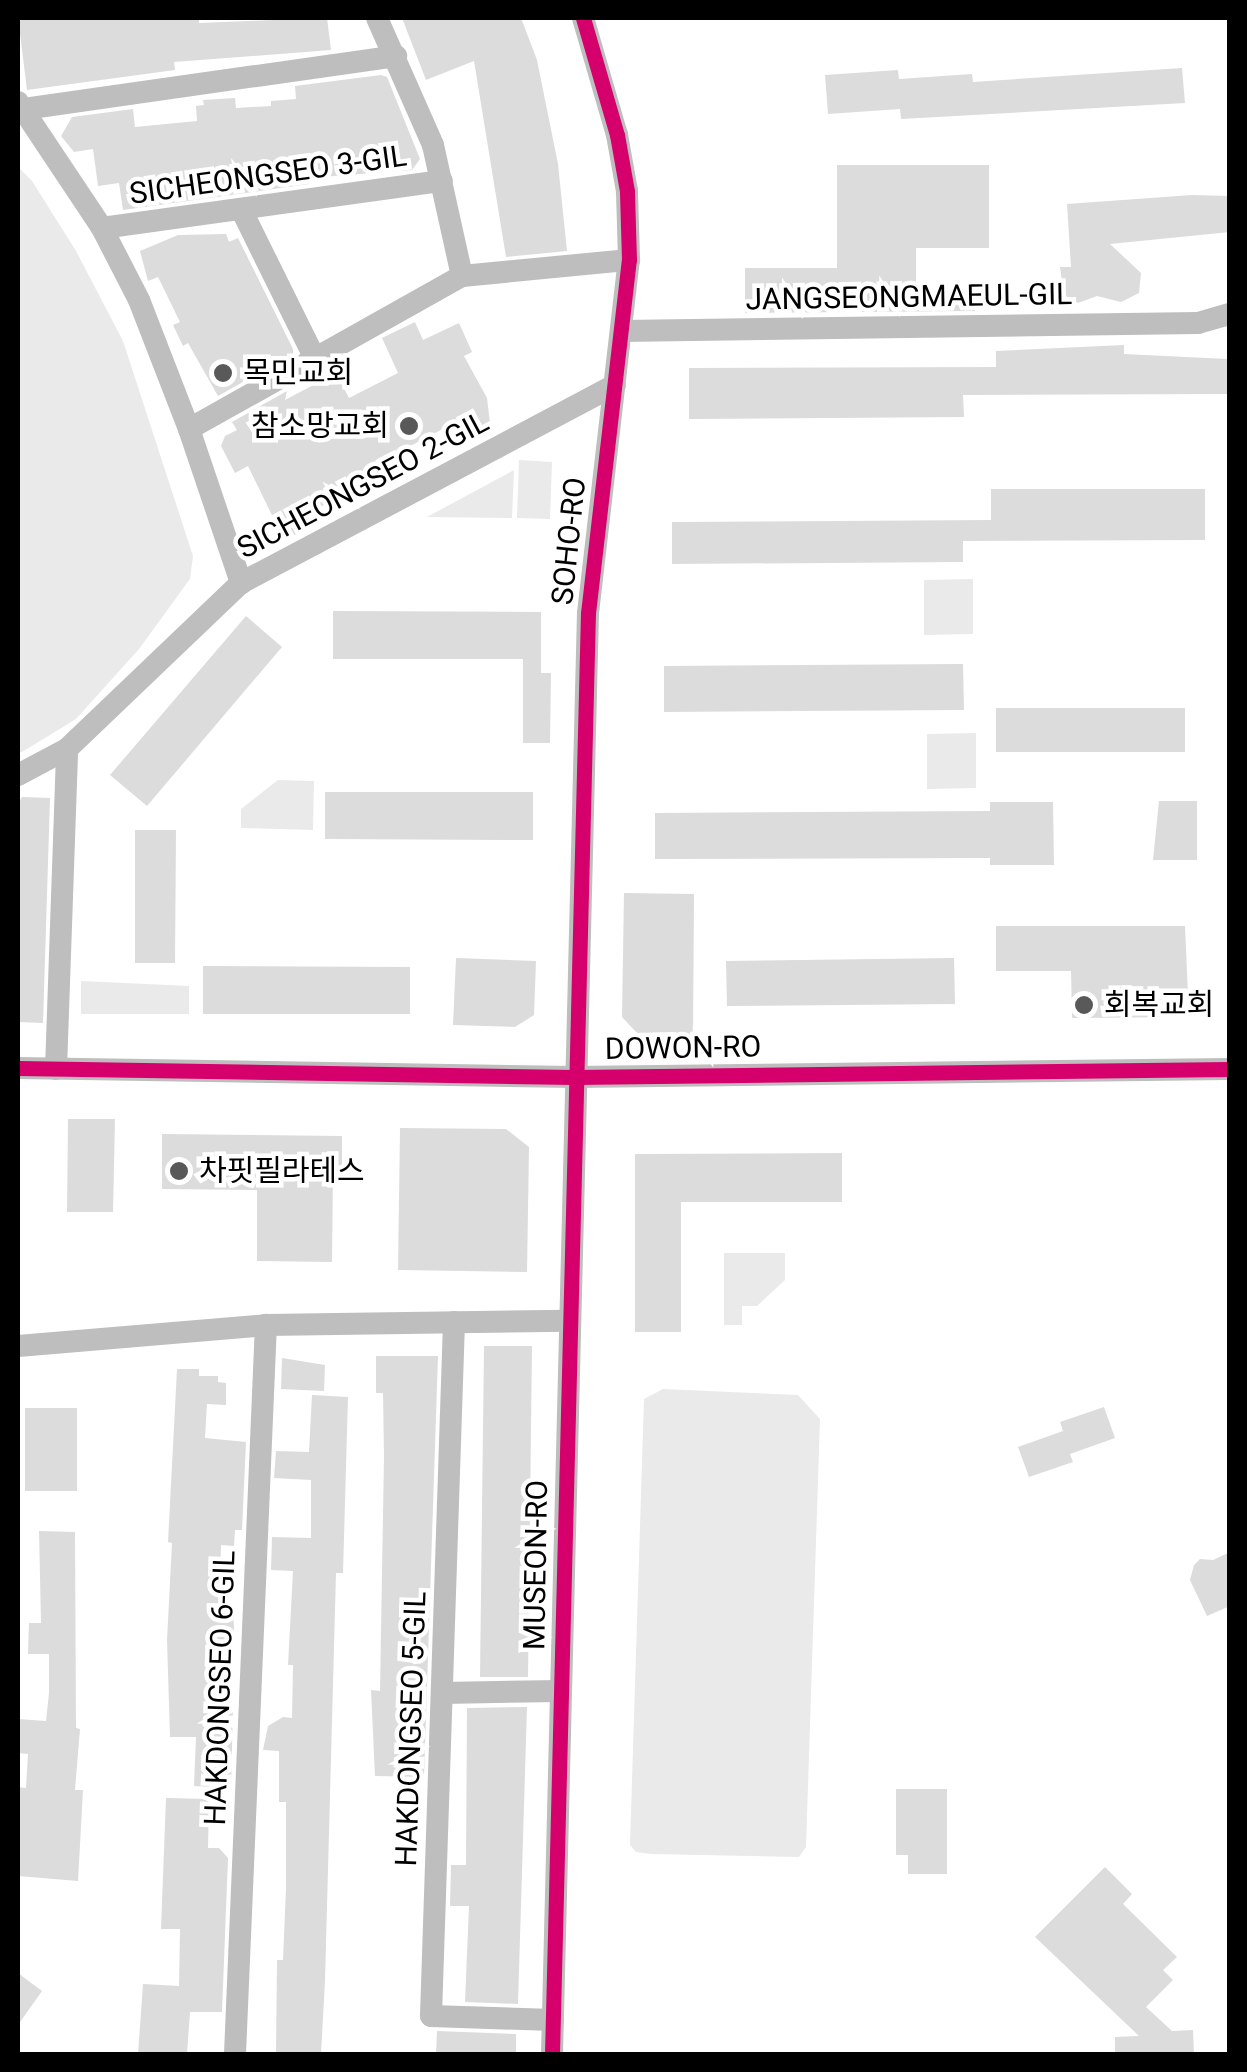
<!DOCTYPE html>
<html>
<head>
<meta charset="utf-8">
<style>
  body { margin:0 }
  #map { position:relative; width:1247px; height:2072px; overflow:hidden; background:#fff; font-family:Roboto,"Noto Sans KR",sans-serif }
  div>[style] { position:absolute }
  [style*='--x'] { left:calc(var(--x)*1px); top:calc(var(--y)*1px); width:calc(var(--w)*1px); rotate:calc(var(--a)*1deg) }
  .green>* { inset:0; background:#eaeaea }
  .building>* { inset:0; background:#dcdcdc }
  .minor>* { height:22px; margin:-11px; padding:0 11px; transform-origin:11px; border-radius:11px; background:#bebebe }
  .cycleway>* { height:15px; margin:-7.5px; padding:0 7.5px; transform-origin:7.5px; border-radius:7.5px; background:#d6006c }
  .dots>* { width:28px; height:28px; translate:-50% -50%; box-sizing:border-box; border:5px solid #fff; border-radius:50% }
  span { translate:-50% -50%; white-space:nowrap; text-align:center; line-height:1.15; -webkit-text-stroke:9px #fff; paint-order:stroke }
  .street-label { font-size:30px; color:#000 }
  .poi-label { font-size:30px; color:#000 }
  .left { translate:0 -50%; text-align:left }
  .right { translate:-100% -50%; text-align:right }
  .frame { position:absolute; inset:0; border:20px solid #000; pointer-events:none }
</style>
</head>
<body>
<div id="map">
  <div class="green">
    <i style="clip-path:polygon(18px 167px,32px 181px,76px 251px,123px 341px,193px 556px,190px 579px,139px 649px,76px 719px,22px 752px,18px 752px)"></i>
    <i style="clip-path:polygon(519px 460px,552px 462px,550px 519px,517px 518px)"></i>
    <i style="clip-path:polygon(514px 470px,512px 518px,427px 517px)"></i>
    <i style="clip-path:polygon(973px 579px,973px 634px,924px 635px,924px 580px)"></i>
    <i style="clip-path:polygon(976px 733px,976px 788px,927px 789px,927px 734px)"></i>
    <i style="clip-path:polygon(278px 780px,314px 781px,313px 830px,241px 828px,241px 809px)"></i>
    <i style="clip-path:polygon(81px 981px,189px 986px,189px 1014px,81px 1014px)"></i>
    <i style="clip-path:polygon(724px 1253px,785px 1253px,785px 1280px,757px 1306px,742px 1306px,742px 1325px,724px 1325px)"></i>
    <i style="clip-path:polygon(663px 1389px,798px 1395px,820px 1419px,806px 1847px,799px 1857px,651px 1854px,636px 1852px,630px 1845px,644px 1399px)"></i>
  </div>
  <div class="building">
    <i style="clip-path:polygon(18px 18px,199px 18px,199px 23px,327px 18px,331px 50px,174px 62px,175px 70px,27px 90px)"></i>
    <i style="clip-path:polygon(402px 18px,521px 18px,537px 60px,558px 164px,567px 251px,506px 257px,474px 61px,426px 80px)"></i>
    <i style="clip-path:polygon(1182px 68px,1185px 103px,901px 119px,900px 109px,828px 114px,825px 75px,898px 70px,899px 79px,972px 74px,973px 82px)"></i>
    <i style="clip-path:polygon(381px 75px,387px 77px,420px 159px,412px 170px,308px 178px,309px 184px,123px 210px,119px 183px,98px 186px,93px 149px,74px 152px,61px 136px,72px 117px,133px 109px,135px 127px,197px 121px,196px 106px,204px 105px,203px 100px,235px 98px,236px 108px,271px 106px,271px 101px,296px 99px,295px 86px)"></i>
    <i style="clip-path:polygon(837px 165px,989px 165px,989px 248px,916px 248px,916px 296px,975px 295px,975px 311px,745px 313px,745px 268px,837px 268px)"></i>
    <i style="clip-path:polygon(1192px 195px,1230px 196px,1230px 232px,1110px 244px,1141px 273px,1139px 293px,1121px 302px,1097px 296px,1078px 303px,1064px 295px,1060px 267px,1071px 267px,1067px 204px)"></i>
    <i style="clip-path:polygon(226px 234px,229px 242px,238px 238px,293px 349px,293px 354px,218px 396px,188px 343px,183px 346px,173px 325px,180px 322px,158px 277px,148px 281px,140px 251px,178px 235px)"></i>
    <i style="clip-path:polygon(415px 322px,423px 340px,459px 323px,472px 352px,464px 356px,487px 398px,490px 423px,467px 435px,460px 420px,372px 466px,378px 477px,301px 517px,307px 529px,284px 540px,248px 466px,235px 473px,221px 446px,225px 436px,237px 430px,232px 422px,287px 391px,285px 400px,336px 373px,349px 398px,398px 373px,382px 338px)"></i>
    <i style="clip-path:polygon(1124px 345px,1124px 354px,1227px 359px,1227px 394px,963px 395px,964px 417px,689px 419px,689px 368px,996px 367px,996px 351px)"></i>
    <i style="clip-path:polygon(991px 489px,1205px 489px,1205px 540px,963px 541px,963px 562px,672px 564px,672px 522px,991px 520px)"></i>
    <i style="clip-path:polygon(333px 611px,541px 612px,541px 673px,551px 673px,550px 743px,523px 743px,523px 659px,333px 659px)"></i>
    <i style="clip-path:polygon(246px 616px,282px 647px,147px 806px,110px 775px)"></i>
    <i style="clip-path:polygon(963px 664px,964px 710px,664px 712px,664px 666px)"></i>
    <i style="clip-path:polygon(996px 708px,1185px 708px,1185px 752px,996px 752px)"></i>
    <i style="clip-path:polygon(325px 792px,533px 792px,533px 840px,325px 839px)"></i>
    <i style="clip-path:polygon(22px 797px,50px 798px,43px 1023px,18px 1022px,18px 803px)"></i>
    <i style="clip-path:polygon(1159px 801px,1197px 801px,1197px 860px,1153px 860px)"></i>
    <i style="clip-path:polygon(990px 802px,1053px 802px,1054px 865px,990px 865px,990px 858px,655px 859px,655px 813px,990px 811px)"></i>
    <i style="clip-path:polygon(135px 830px,176px 830px,175px 963px,135px 963px)"></i>
    <i style="clip-path:polygon(624px 893px,694px 894px,693px 1034px,637px 1033px,622px 1017px)"></i>
    <i style="clip-path:polygon(996px 926px,1185px 926px,1189px 1017px,1072px 1018px,1071px 971px,996px 971px)"></i>
    <i style="clip-path:polygon(456px 958px,536px 961px,534px 1015px,515px 1027px,453px 1025px)"></i>
    <i style="clip-path:polygon(954px 958px,955px 1004px,727px 1006px,726px 961px)"></i>
    <i style="clip-path:polygon(203px 966px,410px 967px,410px 1014px,203px 1014px)"></i>
    <i style="clip-path:polygon(68px 1119px,115px 1119px,113px 1212px,67px 1212px)"></i>
    <i style="clip-path:polygon(400px 1128px,506px 1129px,529px 1147px,527px 1272px,398px 1270px)"></i>
    <i style="clip-path:polygon(162px 1134px,342px 1136px,342px 1169px,333px 1169px,332px 1262px,257px 1261px,257px 1190px,162px 1189px)"></i>
    <i style="clip-path:polygon(842px 1153px,842px 1202px,681px 1202px,681px 1332px,635px 1332px,635px 1154px)"></i>
    <i style="clip-path:polygon(484px 1346px,532px 1346px,528px 1677px,480px 1677px)"></i>
    <i style="clip-path:polygon(376px 1356px,438px 1356px,424px 1777px,375px 1776px,371px 1690px,380px 1691px,384px 1456px,383px 1393px,376px 1393px)"></i>
    <i style="clip-path:polygon(282px 1358px,325px 1365px,324px 1391px,281px 1389px)"></i>
    <i style="clip-path:polygon(177px 1369px,199px 1369px,199px 1376px,218px 1376px,218px 1382px,226px 1383px,226px 1405px,207px 1404px,205px 1438px,246px 1442px,242px 1530px,235px 1530px,234px 1546px,221px 1545px,219px 1610px,233px 1611px,235px 1644px,216px 1643px,215px 1706px,233px 1707px,231px 1788px,194px 1786px,196px 1737px,170px 1737px,167px 1640px,172px 1543px,168px 1542px)"></i>
    <i style="clip-path:polygon(312px 1395px,348px 1397px,343px 1573px,336px 1573px,325px 1981px,321px 2054px,276px 2054px,277px 1960px,283px 1960px,286px 1888px,286px 1802px,279px 1802px,279px 1751px,263px 1750px,268px 1726px,283px 1717px,292px 1718px,293px 1665px,288px 1665px,293px 1571px,271px 1570px,272px 1537px,311px 1538px,311px 1480px,274px 1478px,276px 1451px,309px 1452px)"></i>
    <i style="clip-path:polygon(1104px 1407px,1115px 1438px,1070px 1454px,1073px 1462px,1029px 1477px,1018px 1447px,1063px 1431px,1060px 1422px)"></i>
    <i style="clip-path:polygon(25px 1408px,77px 1408px,77px 1491px,25px 1491px)"></i>
    <i style="clip-path:polygon(39px 1531px,75px 1532px,76px 1728px,80px 1729px,75px 1790px,83px 1790px,78px 1881px,18px 1876px,18px 1787px,26px 1788px,28px 1754px,18px 1753px,18px 1719px,46px 1721px,49px 1693px,49px 1654px,28px 1654px,29px 1623px,41px 1623px)"></i>
    <i style="clip-path:polygon(1230px 1552px,1230px 1606px,1207px 1616px,1190px 1580px,1194px 1565px,1200px 1559px,1213px 1560px)"></i>
    <i style="clip-path:polygon(527px 1707px,518px 2004px,465px 2002px,469px 1906px,450px 1906px,451px 1865px,466px 1865px,467px 1708px)"></i>
    <i style="clip-path:polygon(896px 1789px,947px 1789px,947px 1874px,908px 1874px,908px 1855px,896px 1855px)"></i>
    <i style="clip-path:polygon(166px 1798px,209px 1799px,208px 1848px,219px 1848px,228px 1858px,222px 2012px,190px 2012px,187px 2054px,138px 2054px,143px 1984px,179px 1986px,180px 1929px,161px 1929px)"></i>
    <i style="clip-path:polygon(1105px 1867px,1132px 1894px,1123px 1904px,1177px 1957px,1163px 1970px,1173px 1980px,1146px 2007px,1172px 2031px,1193px 2030px,1194px 2054px,1115px 2054px,1115px 2037px,1139px 2036px,1035px 1937px)"></i>
    <i style="clip-path:polygon(18px 1973px,42px 1991px,18px 2025px)"></i>
    <i style="clip-path:polygon(437px 2031px,516px 2034px,516px 2054px,436px 2054px)"></i>
  </div>
  <div class="minor">
    <i style="--x:18;--y:102;--w:151;--a:56.3"></i>
    <i style="--x:102;--y:228;--w:81;--a:62.8"></i>
    <i style="--x:139;--y:300;--w:138;--a:68.8"></i>
    <i style="--x:189;--y:429;--w:163;--a:71.3"></i>
    <i style="--x:24;--y:109;--w:376;--a:-8.1"></i>
    <i style="--x:241;--y:209;--w:167;--a:63.7"></i>
    <i style="--x:102;--y:228;--w:343;--a:-7.9"></i>
    <i style="--x:462;--y:276;--w:168;--a:-5.5"></i>
    <i style="--x:621;--y:331;--w:577;--a:-0.79"></i>
    <i style="--x:1198;--y:323;--w:33;--a:-16"></i>
    <i style="--x:189;--y:429;--w:313;--a:-29.3"></i>
    <i style="--x:462;--y:276;--w:134;--a:-102.5"></i>
    <i style="--x:433;--y:145;--w:139;--a:-113.8"></i>
    <i style="--x:18;--y:775;--w:55;--a:-28"></i>
    <i style="--x:67;--y:749;--w:240;--a:-43.7"></i>
    <i style="--x:241;--y:583;--w:423;--a:-27.9"></i>
    <i style="--x:18;--y:1068;--w:556;--a:0.93"></i>
    <i style="--x:574;--y:1077;--w:656;--a:-0.7"></i>
    <i style="--x:56;--y:1069;--w:320;--a:-88"></i>
    <i style="--x:454;--y:1322;--w:694;--a:91.9"></i>
    <i style="--x:431;--y:2016;--w:122;--a:1.9"></i>
    <i style="--x:18;--y:1346;--w:249;--a:-4.8"></i>
    <i style="--x:266;--y:1325;--w:303;--a:-0.8"></i>
    <i style="--x:442;--y:1693;--w:119;--a:-1"></i>
    <i style="--x:235;--y:2054;--w:730;--a:-87.57"></i>
    <i style="--x:552;--y:2054;--w:1441;--a:-88.57"></i>
    <i style="--x:588;--y:613;--w:355;--a:-83.4"></i>
    <i style="--x:629;--y:260;--w:69;--a:-91.7"></i>
    <i style="--x:627;--y:191;--w:57;--a:-100.1"></i>
    <i style="--x:617;--y:135;--w:122;--a:-106.2"></i>
  </div>
  <div class="cycleway">
    <i style="--x:18;--y:1068;--w:556;--a:0.93"></i>
    <i style="--x:574;--y:1077;--w:656;--a:-0.7"></i>
    <i style="--x:552;--y:2054;--w:1441;--a:-88.57"></i>
    <i style="--x:588;--y:613;--w:355;--a:-83.4"></i>
    <i style="--x:629;--y:260;--w:69;--a:-91.7"></i>
    <i style="--x:627;--y:191;--w:57;--a:-100.1"></i>
    <i style="--x:617;--y:135;--w:122;--a:-106.2"></i>
  </div>
  <div class="dots">
    <i style="left:223px;top:373px;background:#595959"></i>
    <i style="left:409px;top:426px;background:#595959"></i>
    <i style="left:1084px;top:1005px;background:#595959"></i>
    <i style="left:179px;top:1171px;background:#595959"></i>
  </div>
  <div class="street-label">
    <span style="left:268px;top:175px;rotate:-8deg">SICHEONGSEO 3-GIL</span>
    <span style="left:909px;top:297px;rotate:-1deg">JANGSEONGMAEUL-GIL</span>
    <span style="left:363px;top:485px;rotate:-28deg">SICHEONGSEO 2-GIL</span>
    <span style="left:569px;top:541px;rotate:-84deg">SOHO-RO</span>
    <span style="left:683px;top:1048px;rotate:-1deg">DOWON-RO</span>
    <span style="left:536px;top:1565px;rotate:-89deg">MUSEON-RO</span>
    <span style="left:220px;top:1688px;rotate:-88deg">HAKDONGSEO 6-GIL</span>
    <span style="left:411px;top:1729px;rotate:-88deg">HAKDONGSEO 5-GIL</span>
  </div>
  <div class="poi-label">
    <span class="left" style="left:243px;top:373px">목민교회</span>
    <span class="right" style="left:389px;top:426px">참소망교회</span>
    <span class="left" style="left:1104px;top:1005px">회복교회</span>
    <span class="left" style="left:199px;top:1171px">차핏필라테스</span>
  </div>
  <div class="frame"></div>
</div>
</body>
</html>
